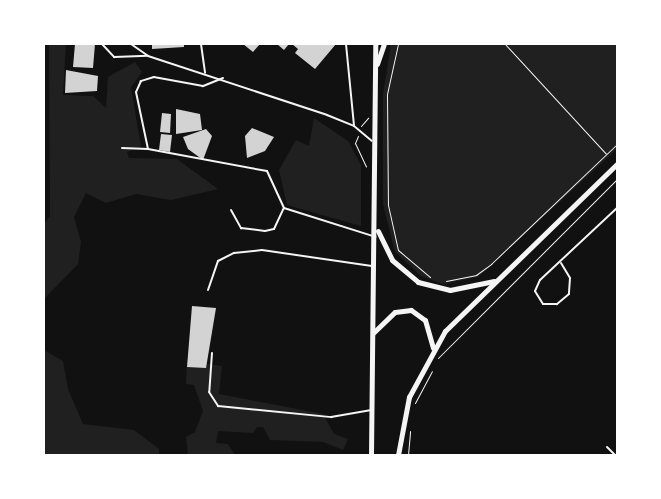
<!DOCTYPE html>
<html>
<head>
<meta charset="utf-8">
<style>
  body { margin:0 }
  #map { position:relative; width:661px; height:499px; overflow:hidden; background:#111; font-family:"Open Sans",sans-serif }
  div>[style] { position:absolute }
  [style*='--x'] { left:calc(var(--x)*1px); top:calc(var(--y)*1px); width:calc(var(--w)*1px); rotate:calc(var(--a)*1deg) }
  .green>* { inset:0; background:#202020 }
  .building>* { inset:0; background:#d3d3d3 }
  .path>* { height:1px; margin:-0.5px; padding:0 0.5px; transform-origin:0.5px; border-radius:0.5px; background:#f5f5f5 }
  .service>* { height:2px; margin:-1px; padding:0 1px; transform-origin:1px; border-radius:1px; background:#f5f5f5 }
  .tertiary>* { height:5px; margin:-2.5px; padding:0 2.5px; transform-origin:2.5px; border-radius:2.5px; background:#f5f5f5 }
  span { translate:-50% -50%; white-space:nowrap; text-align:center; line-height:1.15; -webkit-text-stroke:4px #fff; paint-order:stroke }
  .frame { position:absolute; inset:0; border:45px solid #fff; pointer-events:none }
</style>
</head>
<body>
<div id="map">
  <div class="green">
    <i style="clip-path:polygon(49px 44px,66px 44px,63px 95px,93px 96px,106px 108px,108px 77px,135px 62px,142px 72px,131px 87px,141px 147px,127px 152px,129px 158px,177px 159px,218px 189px,171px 200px,136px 194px,106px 203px,86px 193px,74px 217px,81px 242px,78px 264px,45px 298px,44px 308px,44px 224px,50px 216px)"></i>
    <i style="clip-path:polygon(391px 44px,617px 44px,617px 149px,478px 277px,443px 284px,421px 276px,395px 252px,383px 204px,383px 94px)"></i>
    <i style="clip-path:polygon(314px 118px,348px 141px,361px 165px,361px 226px,287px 205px,279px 170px,296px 140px,309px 146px)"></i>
    <i style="clip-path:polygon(44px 350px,63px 361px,68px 389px,83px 424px,134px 430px,159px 449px,159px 455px,44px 455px)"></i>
    <i style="clip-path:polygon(187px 361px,222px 366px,219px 394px,323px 414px,334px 434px,348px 439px,343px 450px,323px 442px,270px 440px,263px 427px,257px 427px,253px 433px,218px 431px,216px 443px,228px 444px,235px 455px,188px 455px,186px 437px,195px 432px,203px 411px,194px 385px,186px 384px)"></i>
  </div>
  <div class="building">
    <i style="clip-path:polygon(75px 44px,95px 44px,93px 68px,73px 67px)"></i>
    <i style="clip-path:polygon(152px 44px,184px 44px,184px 47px,152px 49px)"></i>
    <i style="clip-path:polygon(243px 44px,260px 44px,253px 52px)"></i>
    <i style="clip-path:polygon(277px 44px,289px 44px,284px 50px)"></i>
    <i style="clip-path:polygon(292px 44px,336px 44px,315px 69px,295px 53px,298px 49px)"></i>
    <i style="clip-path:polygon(66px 70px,98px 76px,97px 91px,65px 93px)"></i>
    <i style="clip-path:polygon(176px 109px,200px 114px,202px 130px,176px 134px)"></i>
    <i style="clip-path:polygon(162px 113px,171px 114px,170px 133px,160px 132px)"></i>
    <i style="clip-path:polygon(252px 128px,274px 137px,265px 151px,247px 158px,245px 136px)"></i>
    <i style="clip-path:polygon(206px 129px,212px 136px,203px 160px,188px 149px,183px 137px)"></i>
    <i style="clip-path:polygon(161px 134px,172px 135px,170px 152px,159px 150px)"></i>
    <i style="clip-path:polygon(192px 306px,216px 308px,206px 368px,187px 367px)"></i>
  </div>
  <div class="path">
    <i style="--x:398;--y:44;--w:51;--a:102.4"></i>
    <i style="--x:387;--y:94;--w:111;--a:89.5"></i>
    <i style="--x:388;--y:205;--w:46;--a:77.5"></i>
    <i style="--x:398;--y:250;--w:42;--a:40.2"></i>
    <i style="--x:505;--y:44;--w:149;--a:47.4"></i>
    <i style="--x:361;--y:126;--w:11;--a:-49"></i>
    <i style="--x:358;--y:136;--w:8;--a:113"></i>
    <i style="--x:355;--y:143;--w:26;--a:65"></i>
    <i style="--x:446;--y:281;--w:31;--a:-11"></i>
    <i style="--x:476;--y:275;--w:19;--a:-36"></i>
    <i style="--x:491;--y:264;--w:174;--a:-43.6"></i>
    <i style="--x:438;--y:358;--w:253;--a:-45"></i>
    <i style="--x:415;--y:403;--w:36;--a:-62"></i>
    <i style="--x:408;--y:455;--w:24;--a:-85"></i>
  </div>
  <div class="service">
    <i style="--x:102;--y:44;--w:18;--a:47"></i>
    <i style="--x:114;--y:57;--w:34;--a:-2"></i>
    <i style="--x:131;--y:44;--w:21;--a:35"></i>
    <i style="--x:148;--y:56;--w:188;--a:18.2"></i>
    <i style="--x:327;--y:115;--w:29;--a:22"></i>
    <i style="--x:354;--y:126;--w:23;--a:40"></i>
    <i style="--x:201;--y:44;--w:29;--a:82"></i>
    <i style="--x:346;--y:44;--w:82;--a:84.4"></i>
    <i style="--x:223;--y:78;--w:22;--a:158"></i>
    <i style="--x:203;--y:86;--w:50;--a:-169.6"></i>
    <i style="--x:154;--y:77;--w:14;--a:163"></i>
    <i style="--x:141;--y:81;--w:12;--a:114"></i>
    <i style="--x:136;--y:92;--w:58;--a:78.1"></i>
    <i style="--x:148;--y:149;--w:121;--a:10.5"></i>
    <i style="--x:267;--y:171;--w:41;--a:65.3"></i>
    <i style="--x:284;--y:208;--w:96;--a:17.5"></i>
    <i style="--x:122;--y:148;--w:26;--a:2"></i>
    <i style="--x:231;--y:210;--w:21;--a:61"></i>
    <i style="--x:241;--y:228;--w:24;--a:7"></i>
    <i style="--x:265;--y:231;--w:9;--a:-13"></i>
    <i style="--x:274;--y:229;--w:23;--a:-65"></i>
    <i style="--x:561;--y:263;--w:17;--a:59"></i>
    <i style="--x:570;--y:278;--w:16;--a:94"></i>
    <i style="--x:569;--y:294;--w:16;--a:140"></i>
    <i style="--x:557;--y:304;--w:14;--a:180"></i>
    <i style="--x:543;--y:304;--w:15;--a:-122"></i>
    <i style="--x:535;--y:291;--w:12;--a:-66"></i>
    <i style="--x:540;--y:280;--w:105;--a:-43.1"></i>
    <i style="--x:208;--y:290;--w:31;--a:-71"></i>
    <i style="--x:218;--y:261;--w:18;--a:-27"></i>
    <i style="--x:234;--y:253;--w:28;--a:-6"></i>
    <i style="--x:262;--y:250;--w:111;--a:8.3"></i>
    <i style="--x:212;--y:353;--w:39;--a:94"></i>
    <i style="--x:209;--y:392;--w:17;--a:57"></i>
    <i style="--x:218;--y:406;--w:114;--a:5.6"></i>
    <i style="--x:331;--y:417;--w:41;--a:-9.9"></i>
    <i style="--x:607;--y:447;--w:11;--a:45"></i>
  </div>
  <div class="tertiary">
    <i style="--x:377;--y:64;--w:21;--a:-71"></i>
    <i style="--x:378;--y:231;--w:32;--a:64"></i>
    <i style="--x:392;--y:260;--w:34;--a:40"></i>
    <i style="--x:418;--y:282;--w:33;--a:14"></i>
    <i style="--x:450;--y:290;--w:45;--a:-11.6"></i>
    <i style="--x:373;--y:333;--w:30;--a:-44"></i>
    <i style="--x:395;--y:312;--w:16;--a:-7"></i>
    <i style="--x:411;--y:310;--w:17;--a:36"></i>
    <i style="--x:425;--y:320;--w:29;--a:74"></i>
    <i style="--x:371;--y:455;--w:411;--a:-89.4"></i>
    <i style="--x:398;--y:455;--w:59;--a:-79.3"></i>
    <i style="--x:409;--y:397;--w:75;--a:-61.4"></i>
    <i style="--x:445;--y:331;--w:240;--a:-44.2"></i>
  </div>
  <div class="frame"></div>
</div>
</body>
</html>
